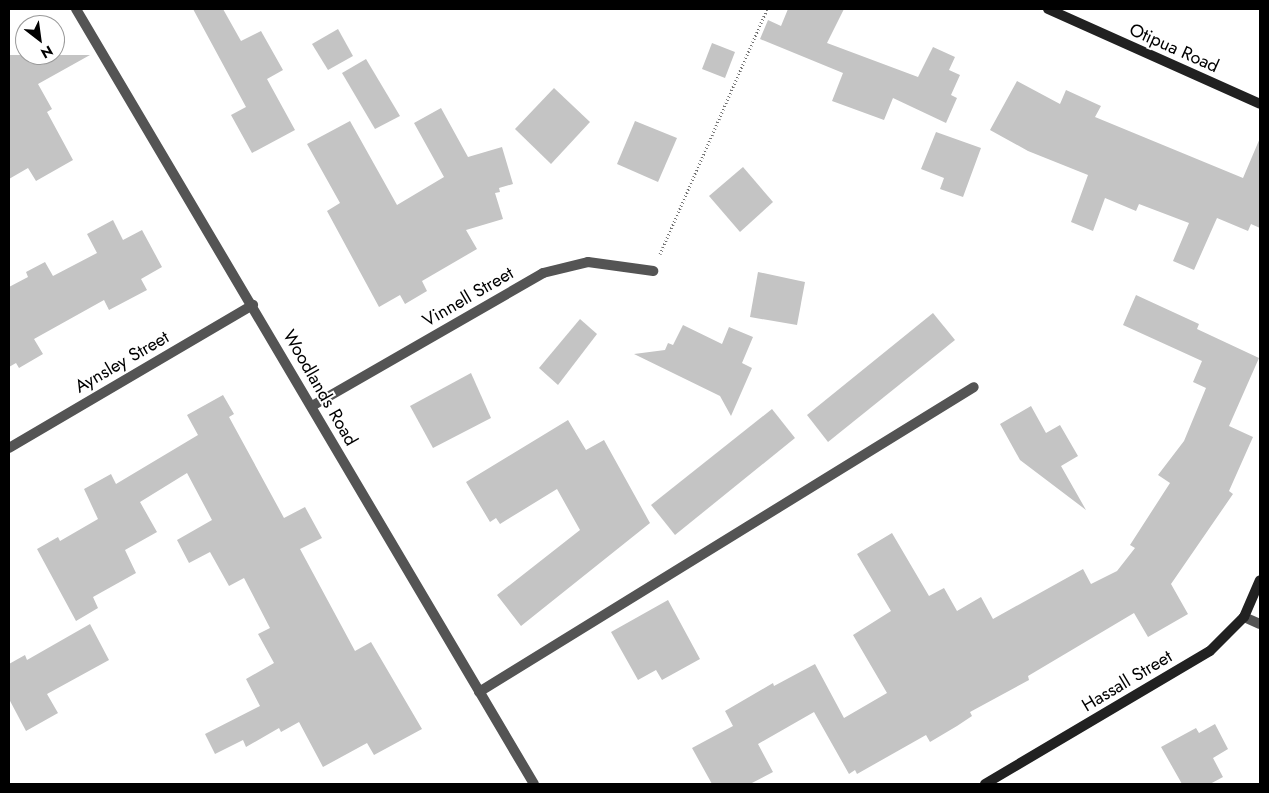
<!DOCTYPE html>
<html>
<head>
<meta charset="utf-8">
<style>
  body { margin:0 }
  #map { position:relative; width:1269px; height:793px; overflow:hidden; background:#fff; font-family:Jost,sans-serif }
  div>[style] { position:absolute }
  [style*='--x'] { left:calc(var(--x)*1px); top:calc(var(--y)*1px); width:calc(var(--w)*1px); rotate:calc(var(--a)*1deg) }
  .building>* { inset:0; background:#c4c4c4 }
  .path>* { height:3px; margin-top:-1.5px; transform-origin:0; background:repeating-linear-gradient(90deg,#767676 0 1px,transparent 0 3.5px) }
  .lane>* { height:10px; margin:-5px; padding:0 5px; transform-origin:5px; border-radius:5px; background:#545454 }
  .street>* { height:10px; margin:-5px; padding:0 5px; transform-origin:5px; border-radius:5px; background:#545454 }
  .secondary>* { height:10px; margin:-5px; padding:0 5px; transform-origin:5px; border-radius:5px; background:#212121 }
  span { translate:-50% -50%; white-space:nowrap; text-align:center; line-height:1.15; -webkit-text-stroke:4px #fff; paint-order:stroke }
  .street-label { font-size:18px; color:#000 }
  .frame { position:absolute; inset:0; border:10px solid #000; pointer-events:none }
  .north { position:absolute; left:15px; top:15px; width:50px; height:50px; box-sizing:border-box; background:#fff; border:1px solid #999; border-radius:50%; rotate:150deg; font-size:14px; font-weight:700; line-height:20px; text-align:center; color:#000 }
  .north::after { content:''; display:block; margin:auto; width:18px; height:22px; background:#000; clip-path:polygon(50% 0,100% 100%,50% 72%,0 100%) }
</style>
</head>
<body>
<div id="map">
  <div class="building">
    <i style="clip-path:polygon(193px 9px,223px 9px,241px 41px,261px 31px,283px 70px,267px 79px,295px 130px,252px 153px,231px 115px,246px 107px)"></i>
    <i style="clip-path:polygon(788px 9px,844px 9px,827px 43px,918px 77px,933px 47px,955px 57px,949px 70px,960px 75px,951px 95px,957px 98px,946px 123px,893px 98px,884px 120px,832px 101px,843px 73px,760px 39px,768px 20px,781px 26px)"></i>
    <i style="clip-path:polygon(338px 29px,353px 56px,328px 70px,312px 44px)"></i>
    <i style="clip-path:polygon(712px 43px,735px 52px,725px 78px,702px 69px)"></i>
    <i style="clip-path:polygon(9px 55px,90px 55px,38px 84px,52px 109px,47px 112px,73px 160px,36px 181px,28px 168px,9px 179px)"></i>
    <i style="clip-path:polygon(366px 59px,400px 116px,375px 129px,342px 73px)"></i>
    <i style="clip-path:polygon(1017px 81px,1060px 104px,1066px 90px,1101px 106px,1095px 117px,1243px 178px,1260px 138px,1260px 228px,1251px 224px,1248px 231px,1217px 218px,1194px 270px,1173px 261px,1189px 223px,1139px 204px,1136px 211px,1105px 198px,1093px 231px,1071px 222px,1088px 175px,1028px 151px,990px 130px)"></i>
    <i style="clip-path:polygon(554px 88px,590px 122px,551px 164px,515px 129px)"></i>
    <i style="clip-path:polygon(441px 108px,468px 157px,502px 147px,513px 184px,499px 188px,500px 192px,495px 193px,503px 219px,466px 230px,477px 249px,422px 281px,427px 291px,405px 304px,400px 295px,379px 307px,327px 211px,340px 203px,307px 144px,350px 121px,397px 205px,444px 177px,414px 123px)"></i>
    <i style="clip-path:polygon(635px 121px,677px 138px,658px 182px,617px 164px)"></i>
    <i style="clip-path:polygon(936px 132px,981px 148px,963px 197px,940px 189px,944px 178px,921px 169px)"></i>
    <i style="clip-path:polygon(743px 167px,773px 202px,740px 232px,709px 196px)"></i>
    <i style="clip-path:polygon(113px 220px,123px 240px,142px 230px,162px 267px,141px 279px,147px 290px,109px 310px,104px 300px,34px 339px,43px 354px,19px 368px,16px 363px,9px 367px,9px 287px,28px 277px,26px 272px,45px 262px,53px 276px,97px 253px,87px 234px)"></i>
    <i style="clip-path:polygon(758px 272px,805px 282px,797px 325px,750px 317px)"></i>
    <i style="clip-path:polygon(1136px 295px,1199px 324px,1197px 329px,1259px 358px,1229px 426px,1253px 437px,1229px 491px,1233px 494px,1171px 584px,1188px 614px,1148px 637px,1134px 613px,1028px 676px,1029px 680px,970px 712px,972px 716px,957px 726px,930px 742px,926px 735px,857px 774px,855px 770px,849px 774px,814px 712px,758px 744px,773px 772px,750px 784px,712px 784px,692px 748px,733px 726px,725px 711px,773px 683px,774px 686px,815px 664px,844px 718px,887px 693px,853px 635px,891px 611px,857px 554px,892px 533px,929px 596px,944px 588px,957px 611px,981px 597px,993px 619px,1083px 569px,1091px 584px,1117px 571px,1135px 548px,1130px 545px,1170px 483px,1158px 475px,1184px 441px,1206px 388px,1193px 382px,1202px 361px,1123px 325px)"></i>
    <i style="clip-path:polygon(933px 313px,955px 340px,828px 442px,807px 415px)"></i>
    <i style="clip-path:polygon(580px 319px,597px 334px,558px 385px,539px 368px)"></i>
    <i style="clip-path:polygon(683px 325px,722px 344px,729px 327px,753px 337px,742px 363px,752px 368px,731px 416px,720px 396px,634px 354px,665px 350px,668px 343px,673px 345px)"></i>
    <i style="clip-path:polygon(471px 373px,491px 418px,433px 448px,410px 406px)"></i>
    <i style="clip-path:polygon(223px 395px,234px 414px,229px 417px,284px 518px,305px 507px,322px 538px,300px 549px,355px 651px,371px 642px,422px 729px,374px 755px,367px 743px,323px 767px,299px 722px,281px 732px,279px 728px,246px 747px,243px 740px,215px 754px,205px 734px,260px 706px,246px 679px,274px 663px,258px 634px,270px 628px,244px 578px,229px 586px,210px 552px,189px 563px,177px 540px,212px 520px,187px 473px,140px 502px,157px 532px,125px 550px,136px 573px,93px 597px,98px 608px,76px 621px,37px 549px,58px 537px,60px 541px,98px 519px,84px 489px,111px 474px,116px 484px,198px 435px,187px 415px)"></i>
    <i style="clip-path:polygon(1031px 406px,1046px 433px,1060px 425px,1078px 456px,1061px 466px,1086px 510px,1020px 460px,1000px 424px)"></i>
    <i style="clip-path:polygon(772px 409px,795px 438px,675px 535px,651px 505px)"></i>
    <i style="clip-path:polygon(568px 420px,586px 450px,604px 440px,650px 523px,521px 626px,497px 595px,580px 530px,557px 489px,500px 524px,496px 518px,490px 522px,466px 482px)"></i>
    <i style="clip-path:polygon(668px 600px,700px 659px,662px 680px,656px 670px,638px 680px,611px 632px)"></i>
    <i style="clip-path:polygon(90px 624px,109px 660px,47px 694px,58px 713px,26px 731px,9px 699px,9px 664px,25px 655px,27px 660px)"></i>
    <i style="clip-path:polygon(1215px 724px,1228px 749px,1213px 758px,1223px 777px,1210px 784px,1182px 784px,1161px 747px,1196px 728px,1199px 733px)"></i>
  </div>
  <div class="path">
    <i style="--x:660;--y:254;--w:267;--a:-66.4"></i>
  </div>
  <div class="lane">
    <i style="--x:479;--y:692;--w:581;--a:-31.64"></i>
  </div>
  <div class="street">
    <i style="--x:76;--y:9;--w:900;--a:59.42"></i>
    <i style="--x:312;--y:406;--w:267;--a:-29.9"></i>
    <i style="--x:543;--y:273;--w:46;--a:-13.7"></i>
    <i style="--x:588;--y:262;--w:66;--a:7.9"></i>
    <i style="--x:9;--y:448;--w:283;--a:-30.4"></i>
    <i style="--x:1244;--y:617;--w:17;--a:24"></i>
  </div>
  <div class="secondary">
    <i style="--x:1048;--y:9;--w:232;--a:24.1"></i>
    <i style="--x:985;--y:784;--w:261;--a:-30.6"></i>
    <i style="--x:1210;--y:651;--w:48;--a:-45"></i>
    <i style="--x:1244;--y:617;--w:40;--a:-66.6"></i>
  </div>
  <div class="street-label">
    <span style="left:1174px;top:48px;rotate:24deg">Otipua Road</span>
    <span style="left:468px;top:297px;rotate:-30deg">Vinnell Street</span>
    <span style="left:122px;top:362px;rotate:-30deg">Aynsley Street</span>
    <span style="left:320px;top:388px;rotate:60deg">Woodlands Road</span>
    <span style="left:1127px;top:681px;rotate:-31deg">Hassall Street</span>
  </div>
  <div class="frame"></div>
  <div class="north">N</div>
</div>
</body>
</html>
